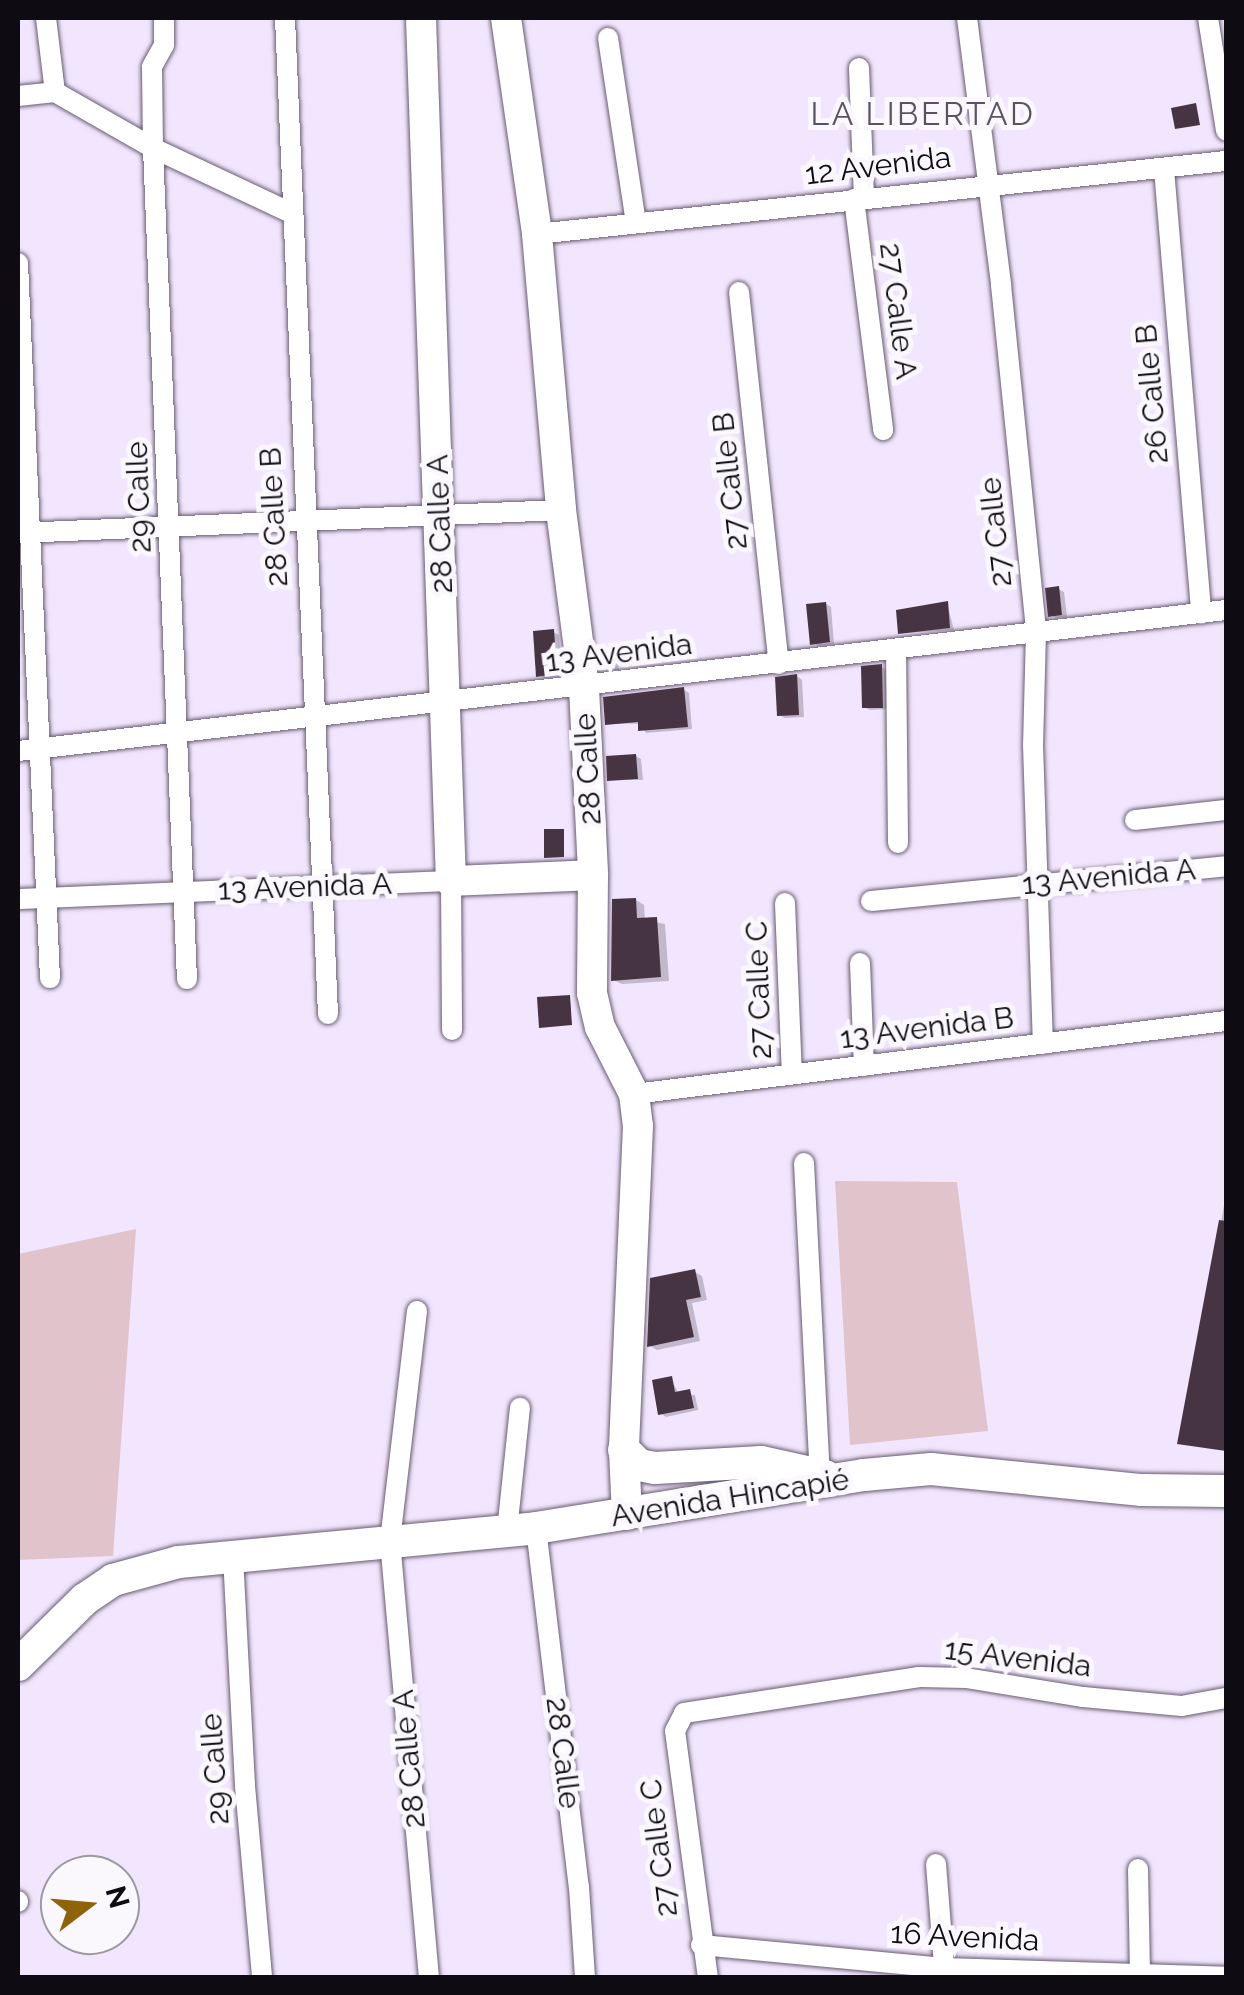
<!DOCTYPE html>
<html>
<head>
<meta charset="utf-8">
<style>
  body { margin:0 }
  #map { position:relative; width:1244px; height:1995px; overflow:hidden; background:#f2e6fe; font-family:Raleway,sans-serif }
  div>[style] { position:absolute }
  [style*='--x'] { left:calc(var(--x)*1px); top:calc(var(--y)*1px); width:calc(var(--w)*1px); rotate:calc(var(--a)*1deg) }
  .green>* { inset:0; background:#e1c3cb }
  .shadow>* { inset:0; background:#0003 }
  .building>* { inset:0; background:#463442 }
  .roads { filter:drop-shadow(0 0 2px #675c70) drop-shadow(0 0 2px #675c70) }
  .minor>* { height:20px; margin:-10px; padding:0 10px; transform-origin:10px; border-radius:10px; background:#fff }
  .secondary>* { height:30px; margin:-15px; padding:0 15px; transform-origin:15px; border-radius:15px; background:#fff }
  .primary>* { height:32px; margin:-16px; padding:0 16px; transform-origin:16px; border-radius:16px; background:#fff }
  span { translate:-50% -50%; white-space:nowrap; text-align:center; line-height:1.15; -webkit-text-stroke:10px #faf8fd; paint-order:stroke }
  .street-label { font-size:30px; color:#0f0b13 }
  .neighbourhood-label { font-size:32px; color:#5c5266; letter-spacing:2.5px }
  .frame { position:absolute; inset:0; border:20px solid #0f0b13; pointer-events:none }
  .north { position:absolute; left:40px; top:1855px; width:100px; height:100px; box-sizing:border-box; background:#faf8fd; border:2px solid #9c999f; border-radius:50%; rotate:74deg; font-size:28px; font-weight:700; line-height:40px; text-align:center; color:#0f0b13 }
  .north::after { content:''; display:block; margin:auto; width:35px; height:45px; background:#8f630a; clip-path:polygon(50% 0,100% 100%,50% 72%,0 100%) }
</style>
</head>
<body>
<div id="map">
  <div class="green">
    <i style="clip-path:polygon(835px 1181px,957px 1182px,988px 1431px,850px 1445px)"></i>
    <i style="clip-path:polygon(136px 1229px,113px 1556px,18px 1560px,18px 1254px)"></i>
  </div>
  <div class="shadow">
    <i style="clip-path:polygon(1058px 589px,1064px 592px,1067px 617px,1056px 618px,1051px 615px)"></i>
    <i style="clip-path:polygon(947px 603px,954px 630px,901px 633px)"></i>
    <i style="clip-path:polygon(826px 604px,831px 607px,834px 644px,818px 646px,813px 643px)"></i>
    <i style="clip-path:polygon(553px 632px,559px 635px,562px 676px,544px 678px,539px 675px)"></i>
    <i style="clip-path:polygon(612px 649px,617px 652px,619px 670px,608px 671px,603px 668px,600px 650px)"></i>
    <i style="clip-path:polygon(882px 667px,887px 670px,888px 709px,870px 710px,864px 707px)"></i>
    <i style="clip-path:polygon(797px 676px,802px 680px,804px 717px,785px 718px,779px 715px)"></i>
    <i style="clip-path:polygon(684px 690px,689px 693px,692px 729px,646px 733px,640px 724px,607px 723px)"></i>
    <i style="clip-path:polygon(636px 756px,641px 759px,643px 780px,610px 779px)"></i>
    <i style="clip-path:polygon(636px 900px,644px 905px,645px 920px,665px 924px,669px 981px,622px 984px,613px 980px)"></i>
    <i style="clip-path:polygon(1226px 1195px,1226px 1450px,1180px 1443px)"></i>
    <i style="clip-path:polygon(695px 1272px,702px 1276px,707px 1300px,692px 1303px,700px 1341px,657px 1350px,650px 1346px)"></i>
    <i style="clip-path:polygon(671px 1379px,679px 1394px,695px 1395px,698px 1410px,666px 1417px,661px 1414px)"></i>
  </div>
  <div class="building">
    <i style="clip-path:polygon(1196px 103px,1200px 125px,1175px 129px,1171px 108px)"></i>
    <i style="clip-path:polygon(1059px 586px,1062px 615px,1048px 617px,1045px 588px)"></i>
    <i style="clip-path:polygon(948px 601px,950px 628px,898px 634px,896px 610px)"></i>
    <i style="clip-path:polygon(826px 602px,830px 642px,810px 645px,806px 604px)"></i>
    <i style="clip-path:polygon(554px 629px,557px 674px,536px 677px,533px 631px)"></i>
    <i style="clip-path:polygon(882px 664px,883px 708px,862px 708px,861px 666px)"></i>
    <i style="clip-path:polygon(797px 674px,799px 715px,777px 716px,775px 677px)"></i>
    <i style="clip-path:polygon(684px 687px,688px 727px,638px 731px,638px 722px,605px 725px,603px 697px)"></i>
    <i style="clip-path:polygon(636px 754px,638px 779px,607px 781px,606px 756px)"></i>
    <i style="clip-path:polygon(544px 829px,564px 829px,564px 857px,544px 858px)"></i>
    <i style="clip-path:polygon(636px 898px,637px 918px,657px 917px,661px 977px,611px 981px,612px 899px)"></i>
    <i style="clip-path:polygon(570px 995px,572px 1025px,539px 1028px,537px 997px)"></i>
    <i style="clip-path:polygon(1219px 1220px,1226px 1221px,1226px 1451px,1177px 1444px)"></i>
    <i style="clip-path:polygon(695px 1269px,701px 1297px,686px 1300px,694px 1337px,647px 1347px,650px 1278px)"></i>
    <i style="clip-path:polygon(672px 1376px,675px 1392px,690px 1389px,694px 1408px,658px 1415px,652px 1380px)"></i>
  </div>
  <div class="roads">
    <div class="minor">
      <i style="--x:46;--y:18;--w:75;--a:83.1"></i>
      <i style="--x:164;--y:18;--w:27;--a:90"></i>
      <i style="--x:164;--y:45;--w:25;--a:119"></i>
      <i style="--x:152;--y:67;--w:81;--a:89.3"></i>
      <i style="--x:153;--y:148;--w:832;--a:87.66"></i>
      <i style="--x:285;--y:18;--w:997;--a:87.53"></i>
      <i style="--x:967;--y:18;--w:269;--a:82.7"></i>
      <i style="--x:1001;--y:285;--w:349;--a:84.2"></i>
      <i style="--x:1036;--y:632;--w:113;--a:91.5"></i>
      <i style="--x:1033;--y:745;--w:299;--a:88.1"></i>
      <i style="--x:1208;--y:18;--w:114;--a:80.9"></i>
      <i style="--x:608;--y:38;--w:187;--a:81.4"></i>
      <i style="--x:859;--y:68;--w:130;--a:87.8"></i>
      <i style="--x:18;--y:96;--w:37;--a:-6"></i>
      <i style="--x:55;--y:92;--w:113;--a:29.7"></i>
      <i style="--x:153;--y:148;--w:153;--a:25.2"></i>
      <i style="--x:1164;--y:169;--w:446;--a:85.2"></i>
      <i style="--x:854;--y:199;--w:233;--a:82.8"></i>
      <i style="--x:537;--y:234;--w:693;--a:-6.05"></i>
      <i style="--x:18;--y:263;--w:716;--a:87.44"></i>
      <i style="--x:739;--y:292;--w:374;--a:83.9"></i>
      <i style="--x:19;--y:533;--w:542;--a:-2.43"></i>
      <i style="--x:896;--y:649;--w:194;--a:89.4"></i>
      <i style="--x:18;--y:751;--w:1216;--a:-6.66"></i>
      <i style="--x:1135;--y:820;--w:92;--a:-6.3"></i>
      <i style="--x:18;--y:899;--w:433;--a:-2.4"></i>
      <i style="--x:451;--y:881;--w:149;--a:89.6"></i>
      <i style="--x:871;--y:901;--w:357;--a:-5.6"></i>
      <i style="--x:785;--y:903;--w:171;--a:87.7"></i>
      <i style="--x:860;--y:963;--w:103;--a:87.8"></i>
      <i style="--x:634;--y:1094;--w:596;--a:-7.03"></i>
      <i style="--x:804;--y:1163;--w:313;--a:87.1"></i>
      <i style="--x:417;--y:1311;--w:232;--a:96.7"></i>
      <i style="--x:390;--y:1541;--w:439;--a:84.9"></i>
      <i style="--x:536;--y:1528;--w:362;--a:83.2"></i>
      <i style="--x:579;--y:1887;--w:91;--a:86.2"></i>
      <i style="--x:507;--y:1531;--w:124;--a:-84"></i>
      <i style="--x:233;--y:1556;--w:230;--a:87"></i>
      <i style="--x:245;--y:1786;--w:193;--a:84.9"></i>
      <i style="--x:936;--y:1864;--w:114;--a:85.5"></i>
      <i style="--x:1138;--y:1869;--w:109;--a:88.9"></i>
      <i style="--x:18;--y:1901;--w:1;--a:90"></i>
      <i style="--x:701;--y:1945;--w:244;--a:5.4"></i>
      <i style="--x:944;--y:1968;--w:282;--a:1.8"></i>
      <i style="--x:708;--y:1978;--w:249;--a:-97.6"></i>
      <i style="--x:675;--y:1731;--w:20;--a:-63"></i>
      <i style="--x:684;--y:1713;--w:238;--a:-8.7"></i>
      <i style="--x:919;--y:1677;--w:47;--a:1.2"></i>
      <i style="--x:966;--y:1678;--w:119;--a:9.2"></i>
      <i style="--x:1083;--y:1697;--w:99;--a:5.2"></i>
      <i style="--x:1182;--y:1706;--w:45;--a:-10.3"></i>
    </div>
    <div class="secondary">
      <i style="--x:421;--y:18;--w:864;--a:88.01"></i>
      <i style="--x:451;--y:881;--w:142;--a:-2.4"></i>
      <i style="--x:506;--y:18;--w:218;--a:81.8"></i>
      <i style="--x:537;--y:234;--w:277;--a:85"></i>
      <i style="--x:561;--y:510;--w:179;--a:82.6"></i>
      <i style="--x:584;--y:688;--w:187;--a:87.2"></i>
      <i style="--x:593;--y:875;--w:118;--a:90.5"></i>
      <i style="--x:592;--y:993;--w:35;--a:77"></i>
      <i style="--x:600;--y:1027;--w:75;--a:63.1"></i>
      <i style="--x:634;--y:1094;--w:32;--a:83"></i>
      <i style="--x:638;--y:1126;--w:324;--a:92.5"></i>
      <i style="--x:624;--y:1450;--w:65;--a:87.4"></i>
    </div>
    <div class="primary">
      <i style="--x:624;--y:1450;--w:21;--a:45"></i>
      <i style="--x:639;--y:1465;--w:16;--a:11"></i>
      <i style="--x:655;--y:1468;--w:106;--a:-3.2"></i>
      <i style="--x:761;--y:1462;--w:66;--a:12.3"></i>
      <i style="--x:18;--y:1665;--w:94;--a:-44.6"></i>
      <i style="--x:85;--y:1599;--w:34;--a:-34"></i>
      <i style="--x:113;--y:1580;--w:68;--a:-15.3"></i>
      <i style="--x:179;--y:1562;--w:359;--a:-5.4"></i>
      <i style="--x:536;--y:1528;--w:332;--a:-9.2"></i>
      <i style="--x:864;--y:1475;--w:67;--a:-5.1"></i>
      <i style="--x:931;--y:1469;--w:212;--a:5.7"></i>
      <i style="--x:1142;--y:1490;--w:84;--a:0.7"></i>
    </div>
  </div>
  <div class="street-label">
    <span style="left:878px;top:166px;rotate:-7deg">12 Avenida</span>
    <span style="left:898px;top:311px;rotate:83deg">27 Calle A</span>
    <span style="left:1152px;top:394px;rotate:-95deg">26 Calle B</span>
    <span style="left:730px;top:481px;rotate:-96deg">27 Calle B</span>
    <span style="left:139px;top:497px;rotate:-92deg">29 Calle</span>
    <span style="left:274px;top:517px;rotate:-93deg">28 Calle B</span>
    <span style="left:440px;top:524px;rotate:-92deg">28 Calle A</span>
    <span style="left:996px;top:532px;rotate:-96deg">27 Calle</span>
    <span style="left:619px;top:653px;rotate:-7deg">13 Avenida</span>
    <span style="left:588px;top:769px;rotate:-93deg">28 Calle</span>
    <span style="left:1109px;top:877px;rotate:-5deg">13 Avenida A</span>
    <span style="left:305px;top:887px;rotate:-2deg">13 Avenida A</span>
    <span style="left:759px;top:990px;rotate:-92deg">27 Calle C</span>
    <span style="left:927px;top:1028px;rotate:-7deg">13 Avenida B</span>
    <span style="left:730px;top:1498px;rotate:-9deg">Avenida Hincapié</span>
    <span style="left:1018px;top:1658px;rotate:7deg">15 Avenida</span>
    <span style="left:563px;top:1753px;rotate:83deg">28 Calle</span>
    <span style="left:409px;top:1759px;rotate:-95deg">28 Calle A</span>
    <span style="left:215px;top:1769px;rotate:-94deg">29 Calle</span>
    <span style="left:659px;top:1848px;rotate:-97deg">27 Calle C</span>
    <span style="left:965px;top:1937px;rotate:3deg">16 Avenida</span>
  </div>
  <div class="neighbourhood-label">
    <span style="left:923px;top:114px">LA LIBERTAD</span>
  </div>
  <div class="frame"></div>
  <div class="north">N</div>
</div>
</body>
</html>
